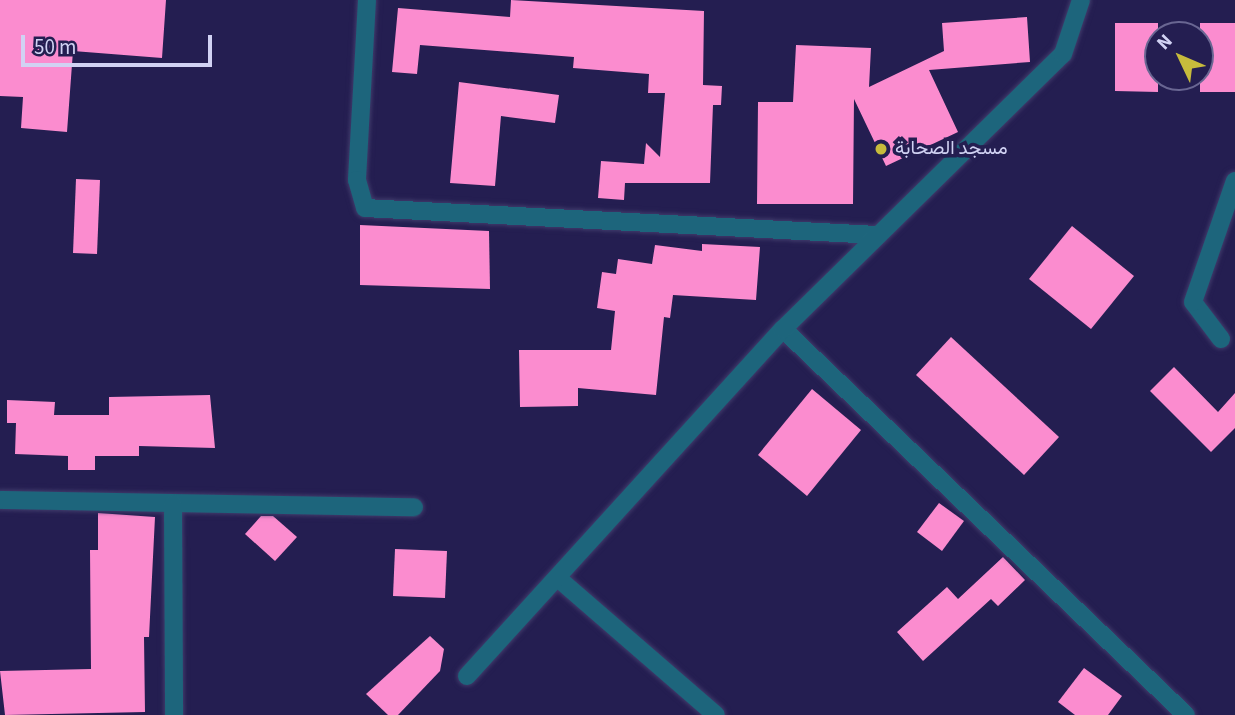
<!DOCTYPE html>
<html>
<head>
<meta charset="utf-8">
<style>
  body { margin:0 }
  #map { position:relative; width:1235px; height:715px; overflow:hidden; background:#241e51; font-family:"Source Sans 3",Vazirmatn,sans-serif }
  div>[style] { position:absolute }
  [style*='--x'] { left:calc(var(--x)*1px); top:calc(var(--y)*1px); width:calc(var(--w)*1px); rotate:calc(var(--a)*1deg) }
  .building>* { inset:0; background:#fb8ccf }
  .roads { filter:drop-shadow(0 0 2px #403b6b) drop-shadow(0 0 2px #403b6b) }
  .minor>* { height:18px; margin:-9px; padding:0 9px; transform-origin:9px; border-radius:9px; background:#1d657c }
  .dots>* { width:19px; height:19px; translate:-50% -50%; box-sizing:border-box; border:4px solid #241e51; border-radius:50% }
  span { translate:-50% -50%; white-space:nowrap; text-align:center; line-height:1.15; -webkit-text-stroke:7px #241e51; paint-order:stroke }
  .poi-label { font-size:19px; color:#d1d2f3 }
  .left { translate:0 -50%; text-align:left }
  .north { position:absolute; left:1144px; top:21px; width:70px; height:70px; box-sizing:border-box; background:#241e51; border:2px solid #696692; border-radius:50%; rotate:314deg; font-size:19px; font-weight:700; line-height:28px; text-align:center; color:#d1d2f3 }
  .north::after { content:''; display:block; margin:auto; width:24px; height:32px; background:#c7bb3c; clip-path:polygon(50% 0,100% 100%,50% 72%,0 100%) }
  .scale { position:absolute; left:21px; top:35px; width:191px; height:32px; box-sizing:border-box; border:4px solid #d1d2f3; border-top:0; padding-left:9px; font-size:21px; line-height:24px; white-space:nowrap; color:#d1d2f3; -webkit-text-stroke:5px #241e51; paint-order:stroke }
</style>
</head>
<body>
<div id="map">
  <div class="building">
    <i style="clip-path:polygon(0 0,166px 0,162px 58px,73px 51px,67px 132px,21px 128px,23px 97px,0 96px)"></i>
    <i style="clip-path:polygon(511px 0,704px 11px,703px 85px,722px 86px,721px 105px,713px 105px,710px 183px,625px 183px,624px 200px,598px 198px,601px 161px,644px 164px,646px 143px,660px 157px,665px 93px,648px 93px,649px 74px,573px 68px,574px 57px,420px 45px,417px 74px,392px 72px,398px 8px,510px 17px)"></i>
    <i style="clip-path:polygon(1027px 17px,1030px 62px,929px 70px,958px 132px,886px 166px,854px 99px,853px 204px,757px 204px,758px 102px,793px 102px,796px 45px,871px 48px,869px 87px,944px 51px,942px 23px)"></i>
    <i style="clip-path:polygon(1115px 23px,1158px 23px,1158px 92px,1115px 91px)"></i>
    <i style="clip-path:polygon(1200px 23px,1235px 23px,1235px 92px,1200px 92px)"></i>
    <i style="clip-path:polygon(459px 82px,559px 95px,555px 123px,501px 116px,495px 186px,450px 183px)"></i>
    <i style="clip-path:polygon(76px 179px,100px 180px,97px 254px,73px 253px)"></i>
    <i style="clip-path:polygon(360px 225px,489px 231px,490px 289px,360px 285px)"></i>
    <i style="clip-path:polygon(1072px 226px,1134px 276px,1091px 329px,1029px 279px)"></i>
    <i style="clip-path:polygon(702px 244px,760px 247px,756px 300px,673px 295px,670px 318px,664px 317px,656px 395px,578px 388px,578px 406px,520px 407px,519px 350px,611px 350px,615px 311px,597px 308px,602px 272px,616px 274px,618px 259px,652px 264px,655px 245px,702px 251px)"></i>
    <i style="clip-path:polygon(951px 337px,1059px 437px,1024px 475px,916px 375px)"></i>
    <i style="clip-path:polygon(1174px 367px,1218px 412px,1235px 393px,1235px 428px,1211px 452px,1150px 391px)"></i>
    <i style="clip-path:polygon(812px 389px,861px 430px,807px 496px,758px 455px)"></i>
    <i style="clip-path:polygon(210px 395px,215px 448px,139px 446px,139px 456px,95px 456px,95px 470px,68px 470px,68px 456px,15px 454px,16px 423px,7px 423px,7px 400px,55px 402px,54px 415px,109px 415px,109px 397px)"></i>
    <i style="clip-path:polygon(939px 503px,964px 521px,942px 551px,917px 532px)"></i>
    <i style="clip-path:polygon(98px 513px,155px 517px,149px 637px,144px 637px,145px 712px,5px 715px,0 671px,91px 669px,90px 550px,98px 550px)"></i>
    <i style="clip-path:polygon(261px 516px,273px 516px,297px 537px,275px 561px,245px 534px)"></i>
    <i style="clip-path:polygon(395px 549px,447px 551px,445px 598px,393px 596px)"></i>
    <i style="clip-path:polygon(1003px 557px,1025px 580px,998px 606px,991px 599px,923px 661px,897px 632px,947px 587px,958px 599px)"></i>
    <i style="clip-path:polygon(430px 636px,444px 649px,440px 671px,398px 715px,388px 715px,366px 694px)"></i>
    <i style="clip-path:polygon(1084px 668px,1122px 696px,1108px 715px,1075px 715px,1058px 702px)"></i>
  </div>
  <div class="roads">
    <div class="minor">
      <i style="--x:367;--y:0;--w:180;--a:93.2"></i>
      <i style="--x:357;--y:180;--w:29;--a:74"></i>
      <i style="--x:365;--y:208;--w:512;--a:3.02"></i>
      <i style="--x:783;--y:329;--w:558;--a:43.77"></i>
      <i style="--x:1221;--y:339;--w:46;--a:-127.1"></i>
      <i style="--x:1193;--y:302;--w:128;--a:-70.9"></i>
      <i style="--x:0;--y:500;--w:414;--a:1"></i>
      <i style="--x:173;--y:504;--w:211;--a:89.7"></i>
      <i style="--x:560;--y:580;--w:206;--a:40.9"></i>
      <i style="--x:467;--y:676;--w:469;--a:-47.7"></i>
      <i style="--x:783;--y:329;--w:392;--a:-44.5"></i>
      <i style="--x:1063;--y:54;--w:57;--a:-71.6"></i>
    </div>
  </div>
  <div class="dots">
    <i style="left:881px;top:149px;background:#c7bb3c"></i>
  </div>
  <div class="poi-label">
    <span class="left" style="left:895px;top:149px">مسجد الصحابة</span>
  </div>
  <div class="north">N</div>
  <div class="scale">50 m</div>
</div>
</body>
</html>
